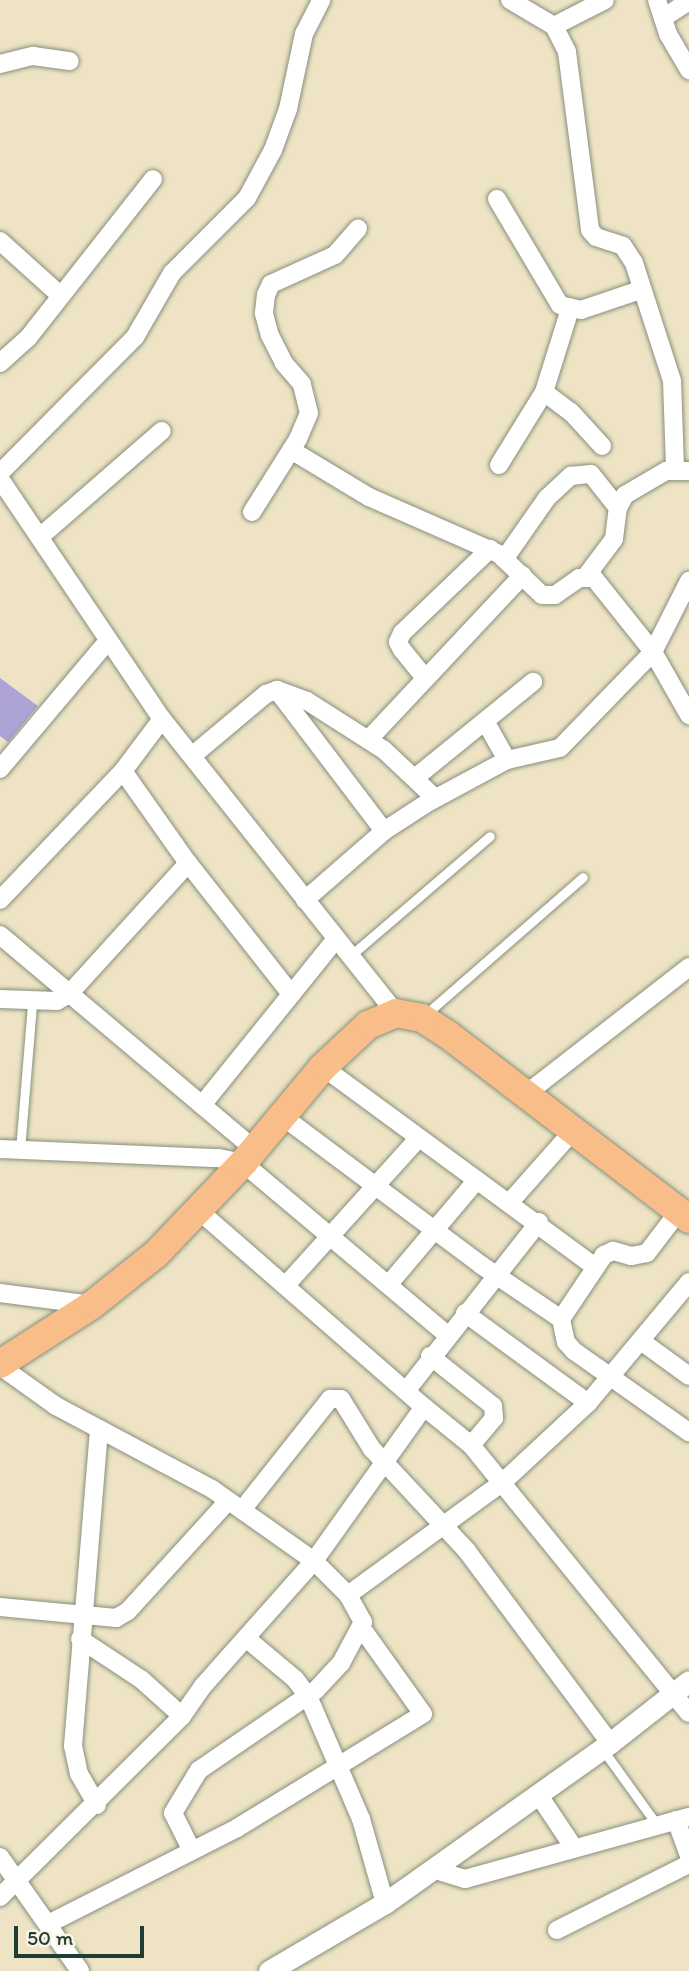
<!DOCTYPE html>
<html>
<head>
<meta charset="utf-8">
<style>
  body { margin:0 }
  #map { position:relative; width:689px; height:1971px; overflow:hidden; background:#eee4c5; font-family:Itim,sans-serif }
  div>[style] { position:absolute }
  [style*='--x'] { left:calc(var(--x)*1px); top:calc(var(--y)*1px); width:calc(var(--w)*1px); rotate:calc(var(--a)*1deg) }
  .building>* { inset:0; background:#ada3d7 }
  .roads { filter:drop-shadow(0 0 2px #86907c) drop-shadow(0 0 2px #86907c) }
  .service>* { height:9px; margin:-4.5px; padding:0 4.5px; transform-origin:4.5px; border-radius:4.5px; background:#fff }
  .minor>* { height:18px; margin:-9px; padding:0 9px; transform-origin:9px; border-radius:9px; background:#fff }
  .tertiary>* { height:21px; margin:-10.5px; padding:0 10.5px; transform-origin:10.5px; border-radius:10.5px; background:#fff }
  .primary>* { height:28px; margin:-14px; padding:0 14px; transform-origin:14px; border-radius:14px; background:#f8bd89 }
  span { translate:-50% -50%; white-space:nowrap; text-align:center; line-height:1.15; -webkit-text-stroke:6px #fcf5e5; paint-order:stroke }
  .scale { position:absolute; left:14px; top:1926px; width:130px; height:32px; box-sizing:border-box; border:4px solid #1f3d34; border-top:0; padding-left:9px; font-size:21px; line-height:24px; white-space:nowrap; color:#1f3d34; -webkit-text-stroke:5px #fcf5e5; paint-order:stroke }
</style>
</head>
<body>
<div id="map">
  <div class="building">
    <i style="clip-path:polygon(0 678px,38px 706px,8px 742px,0 736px)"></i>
  </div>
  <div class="roads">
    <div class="service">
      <i style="--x:350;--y:956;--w:184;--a:-40.6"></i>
      <i style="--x:426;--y:1014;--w:208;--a:-41.1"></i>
      <i style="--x:20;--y:1150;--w:147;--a:-85.3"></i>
      <i style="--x:603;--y:1750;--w:92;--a:54.2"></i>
    </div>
    <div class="minor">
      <i style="--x:510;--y:0;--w:51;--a:30.6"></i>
      <i style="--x:554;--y:26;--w:29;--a:63"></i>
      <i style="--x:567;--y:52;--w:179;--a:82.6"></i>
      <i style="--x:590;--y:230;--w:9;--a:49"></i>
      <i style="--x:596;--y:237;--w:28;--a:18"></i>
      <i style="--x:623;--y:246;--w:20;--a:57"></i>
      <i style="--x:634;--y:263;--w:124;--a:72.1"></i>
      <i style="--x:672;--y:381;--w:88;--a:88"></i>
      <i style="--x:657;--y:0;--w:36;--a:72"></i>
      <i style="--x:668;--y:34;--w:42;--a:59.7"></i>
      <i style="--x:663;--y:18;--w:31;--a:-33"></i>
      <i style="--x:554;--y:26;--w:57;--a:-27"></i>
      <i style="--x:0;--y:64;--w:34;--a:-14"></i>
      <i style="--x:33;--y:56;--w:37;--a:8"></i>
      <i style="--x:497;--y:199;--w:123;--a:59.3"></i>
      <i style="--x:560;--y:305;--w:22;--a:13"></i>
      <i style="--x:581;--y:310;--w:62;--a:-18.7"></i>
      <i style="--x:0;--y:241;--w:81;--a:42"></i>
      <i style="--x:0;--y:363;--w:38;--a:-42"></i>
      <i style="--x:28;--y:338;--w:202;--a:-51.8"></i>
      <i style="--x:544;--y:392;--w:34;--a:37"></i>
      <i style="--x:571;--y:412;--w:46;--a:47.6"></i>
      <i style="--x:291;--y:450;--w:91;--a:31.1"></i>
      <i style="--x:369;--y:497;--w:142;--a:23.7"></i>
      <i style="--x:499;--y:554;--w:59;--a:43.6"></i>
      <i style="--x:542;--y:595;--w:13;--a:0"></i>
      <i style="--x:555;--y:595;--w:29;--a:-35"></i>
      <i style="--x:579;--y:578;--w:15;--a:0"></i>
      <i style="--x:594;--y:578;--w:95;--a:51.4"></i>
      <i style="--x:653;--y:652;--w:73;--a:60.3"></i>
      <i style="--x:499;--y:465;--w:86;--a:-58.3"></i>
      <i style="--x:544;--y:392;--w:87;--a:-72.6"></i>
      <i style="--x:0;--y:473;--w:192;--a:-45.2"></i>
      <i style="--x:135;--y:337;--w:74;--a:-60"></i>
      <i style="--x:172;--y:273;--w:106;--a:-45"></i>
      <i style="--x:247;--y:198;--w:55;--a:-61.6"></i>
      <i style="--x:273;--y:150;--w:44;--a:-69.9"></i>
      <i style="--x:288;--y:109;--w:77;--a:-78"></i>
      <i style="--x:304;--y:34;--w:38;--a:-63"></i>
      <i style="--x:0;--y:479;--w:290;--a:56"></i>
      <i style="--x:162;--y:719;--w:376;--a:51.5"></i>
      <i style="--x:252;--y:512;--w:86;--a:-57.8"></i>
      <i style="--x:298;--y:439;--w:28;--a:-67"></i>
      <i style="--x:309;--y:413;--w:30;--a:-104"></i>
      <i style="--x:302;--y:384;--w:28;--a:-131"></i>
      <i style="--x:284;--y:363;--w:30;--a:-117"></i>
      <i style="--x:270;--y:336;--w:24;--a:-105"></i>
      <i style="--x:264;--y:313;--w:18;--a:-84"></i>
      <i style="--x:266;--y:295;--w:12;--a:-66"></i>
      <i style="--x:271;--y:284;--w:70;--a:-24.4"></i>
      <i style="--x:335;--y:255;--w:35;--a:-49"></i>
      <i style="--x:41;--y:536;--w:160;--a:-41"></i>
      <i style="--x:505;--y:558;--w:73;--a:-55"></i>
      <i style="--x:547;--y:498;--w:33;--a:-43"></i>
      <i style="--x:571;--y:476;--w:20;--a:-6"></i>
      <i style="--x:591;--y:474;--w:43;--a:51.5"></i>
      <i style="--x:587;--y:575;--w:45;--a:-53.1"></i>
      <i style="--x:614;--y:539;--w:31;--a:-83"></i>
      <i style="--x:618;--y:508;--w:15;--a:-62"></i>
      <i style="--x:625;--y:495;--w:48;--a:-30.3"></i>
      <i style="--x:666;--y:471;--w:23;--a:0"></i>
      <i style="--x:425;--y:678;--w:36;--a:-129"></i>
      <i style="--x:402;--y:650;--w:9;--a:-117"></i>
      <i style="--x:398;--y:642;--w:10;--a:-66"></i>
      <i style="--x:402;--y:633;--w:122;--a:-43.7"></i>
      <i style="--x:277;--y:690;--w:177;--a:52.8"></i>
      <i style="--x:485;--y:721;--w:45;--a:60.6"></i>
      <i style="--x:368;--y:740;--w:226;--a:-46.8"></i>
      <i style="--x:192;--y:756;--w:97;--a:-40"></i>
      <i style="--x:266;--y:694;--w:12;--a:-20"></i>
      <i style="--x:277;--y:690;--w:32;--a:20"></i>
      <i style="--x:307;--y:701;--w:91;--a:32.5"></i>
      <i style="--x:384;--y:750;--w:70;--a:43.3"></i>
      <i style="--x:0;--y:769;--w:166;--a:-49.9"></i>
      <i style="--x:123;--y:771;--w:113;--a:54.8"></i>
      <i style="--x:188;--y:863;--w:167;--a:51.8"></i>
      <i style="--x:416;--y:777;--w:151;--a:-39.1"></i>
      <i style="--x:0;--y:900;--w:178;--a:-46.4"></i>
      <i style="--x:123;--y:771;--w:65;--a:-53.1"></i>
      <i style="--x:305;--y:900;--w:105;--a:-41.1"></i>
      <i style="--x:384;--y:831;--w:51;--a:-33.1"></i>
      <i style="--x:427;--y:803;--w:91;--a:-28.3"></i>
      <i style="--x:507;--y:760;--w:54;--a:-12.8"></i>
      <i style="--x:560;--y:748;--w:134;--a:-45.9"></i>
      <i style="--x:653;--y:652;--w:80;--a:-63.1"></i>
      <i style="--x:0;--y:935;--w:332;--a:40.1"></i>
      <i style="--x:0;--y:999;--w:57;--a:2"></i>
      <i style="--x:57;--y:1001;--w:14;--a:-30"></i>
      <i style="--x:69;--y:994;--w:177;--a:-47.7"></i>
      <i style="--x:323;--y:1067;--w:338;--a:36.3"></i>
      <i style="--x:526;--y:1094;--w:207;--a:-37.9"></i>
      <i style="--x:202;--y:1105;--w:213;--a:-51.1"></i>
      <i style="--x:282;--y:1116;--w:249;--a:36.8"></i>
      <i style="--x:481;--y:1265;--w:97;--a:34"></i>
      <i style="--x:0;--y:1149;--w:219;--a:2.4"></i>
      <i style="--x:219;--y:1158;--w:25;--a:12"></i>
      <i style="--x:243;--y:1163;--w:267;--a:40.1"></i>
      <i style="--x:510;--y:1202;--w:94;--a:-48.5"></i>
      <i style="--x:679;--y:1211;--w:53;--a:127.3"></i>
      <i style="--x:647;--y:1253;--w:16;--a:169"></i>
      <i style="--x:631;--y:1256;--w:19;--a:-164"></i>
      <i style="--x:613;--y:1251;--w:10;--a:156"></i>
      <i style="--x:604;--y:1255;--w:77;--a:123.9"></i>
      <i style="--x:561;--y:1319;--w:24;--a:78"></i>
      <i style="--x:566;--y:1342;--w:12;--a:48"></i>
      <i style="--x:574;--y:1351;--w:141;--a:35.2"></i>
      <i style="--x:389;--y:1284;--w:136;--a:-49.8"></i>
      <i style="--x:286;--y:1285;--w:198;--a:-47.9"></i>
      <i style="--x:0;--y:1293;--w:93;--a:7.4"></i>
      <i style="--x:465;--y:1313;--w:152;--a:36.2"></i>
      <i style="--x:641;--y:1341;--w:59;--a:36.1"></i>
      <i style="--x:430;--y:1356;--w:80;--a:38.4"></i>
      <i style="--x:493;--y:1406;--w:12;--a:85"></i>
      <i style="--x:494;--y:1418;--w:35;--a:130"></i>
      <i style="--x:0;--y:1366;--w:69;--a:35.5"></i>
      <i style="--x:56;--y:1406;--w:177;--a:28"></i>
      <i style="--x:212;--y:1489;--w:125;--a:35.2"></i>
      <i style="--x:314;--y:1561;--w:48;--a:45"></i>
      <i style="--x:348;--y:1595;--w:31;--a:61"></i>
      <i style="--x:363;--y:1622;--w:47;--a:118.2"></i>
      <i style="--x:341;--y:1663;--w:37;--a:133"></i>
      <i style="--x:316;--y:1690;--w:142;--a:145.6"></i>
      <i style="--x:199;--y:1770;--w:50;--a:121.2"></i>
      <i style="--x:173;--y:1813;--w:42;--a:63.4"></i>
      <i style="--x:406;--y:1391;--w:215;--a:-51.8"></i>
      <i style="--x:424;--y:1407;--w:60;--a:39"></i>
      <i style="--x:471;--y:1445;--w:345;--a:50.9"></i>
      <i style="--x:242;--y:1510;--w:142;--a:-51.6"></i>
      <i style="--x:330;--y:1399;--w:11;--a:0"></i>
      <i style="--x:341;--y:1399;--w:59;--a:58.2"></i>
      <i style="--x:372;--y:1449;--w:139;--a:47"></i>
      <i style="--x:467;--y:1551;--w:239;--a:53.3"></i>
      <i style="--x:348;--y:1595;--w:192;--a:-36.1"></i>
      <i style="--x:503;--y:1482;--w:116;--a:-42.9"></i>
      <i style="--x:588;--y:1403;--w:158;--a:-50.1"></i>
      <i style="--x:0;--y:1607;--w:117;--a:5.4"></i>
      <i style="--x:116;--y:1618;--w:14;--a:-30"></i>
      <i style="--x:128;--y:1611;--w:149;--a:-47.7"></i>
      <i style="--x:246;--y:1638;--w:64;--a:39.9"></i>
      <i style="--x:295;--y:1679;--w:21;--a:53"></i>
      <i style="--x:308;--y:1696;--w:134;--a:66.7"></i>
      <i style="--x:361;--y:1819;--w:87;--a:74.1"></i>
      <i style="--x:80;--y:1639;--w:74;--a:33.5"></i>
      <i style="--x:142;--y:1680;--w:54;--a:42"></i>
      <i style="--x:538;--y:1794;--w:65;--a:56.3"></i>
      <i style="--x:97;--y:1805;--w:36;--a:-120"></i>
      <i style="--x:79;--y:1774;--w:29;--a:-102"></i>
      <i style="--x:73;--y:1746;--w:318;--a:-85.3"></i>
      <i style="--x:676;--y:1820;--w:38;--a:70"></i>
      <i style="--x:0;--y:1857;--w:139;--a:54.9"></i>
      <i style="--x:432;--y:1869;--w:34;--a:17"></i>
      <i style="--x:465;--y:1879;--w:232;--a:-15.5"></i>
      <i style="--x:0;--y:1897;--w:257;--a:-44.8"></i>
      <i style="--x:182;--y:1716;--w:37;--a:-55"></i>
      <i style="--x:203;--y:1686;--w:167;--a:-48.4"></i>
      <i style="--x:314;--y:1561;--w:189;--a:-54.5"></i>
      <i style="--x:424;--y:1407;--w:298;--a:-138.9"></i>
      <i style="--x:50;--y:1923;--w:210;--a:-26.9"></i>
      <i style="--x:237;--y:1828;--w:218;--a:-31.5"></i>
      <i style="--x:423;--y:1714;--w:103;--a:-125.5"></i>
      <i style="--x:557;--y:1930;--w:148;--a:-26.6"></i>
    </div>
    <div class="tertiary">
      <i style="--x:269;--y:1971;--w:134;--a:-30.4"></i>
      <i style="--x:385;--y:1903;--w:276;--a:-35.4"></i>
      <i style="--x:610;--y:1743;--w:100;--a:-38.1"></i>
    </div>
    <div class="primary">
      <i style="--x:0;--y:1364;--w:109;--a:-32.7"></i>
      <i style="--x:92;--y:1305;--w:82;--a:-38.6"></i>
      <i style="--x:156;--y:1254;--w:126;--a:-46.3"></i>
      <i style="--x:243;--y:1163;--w:125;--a:-50.2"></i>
      <i style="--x:323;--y:1067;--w:62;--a:-43"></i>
      <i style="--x:368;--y:1025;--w:30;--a:-23"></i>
      <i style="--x:396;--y:1013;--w:26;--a:11"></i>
      <i style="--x:422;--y:1018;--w:30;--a:33"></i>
      <i style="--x:447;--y:1034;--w:305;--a:37.4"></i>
    </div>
  </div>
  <div class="scale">50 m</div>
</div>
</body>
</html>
